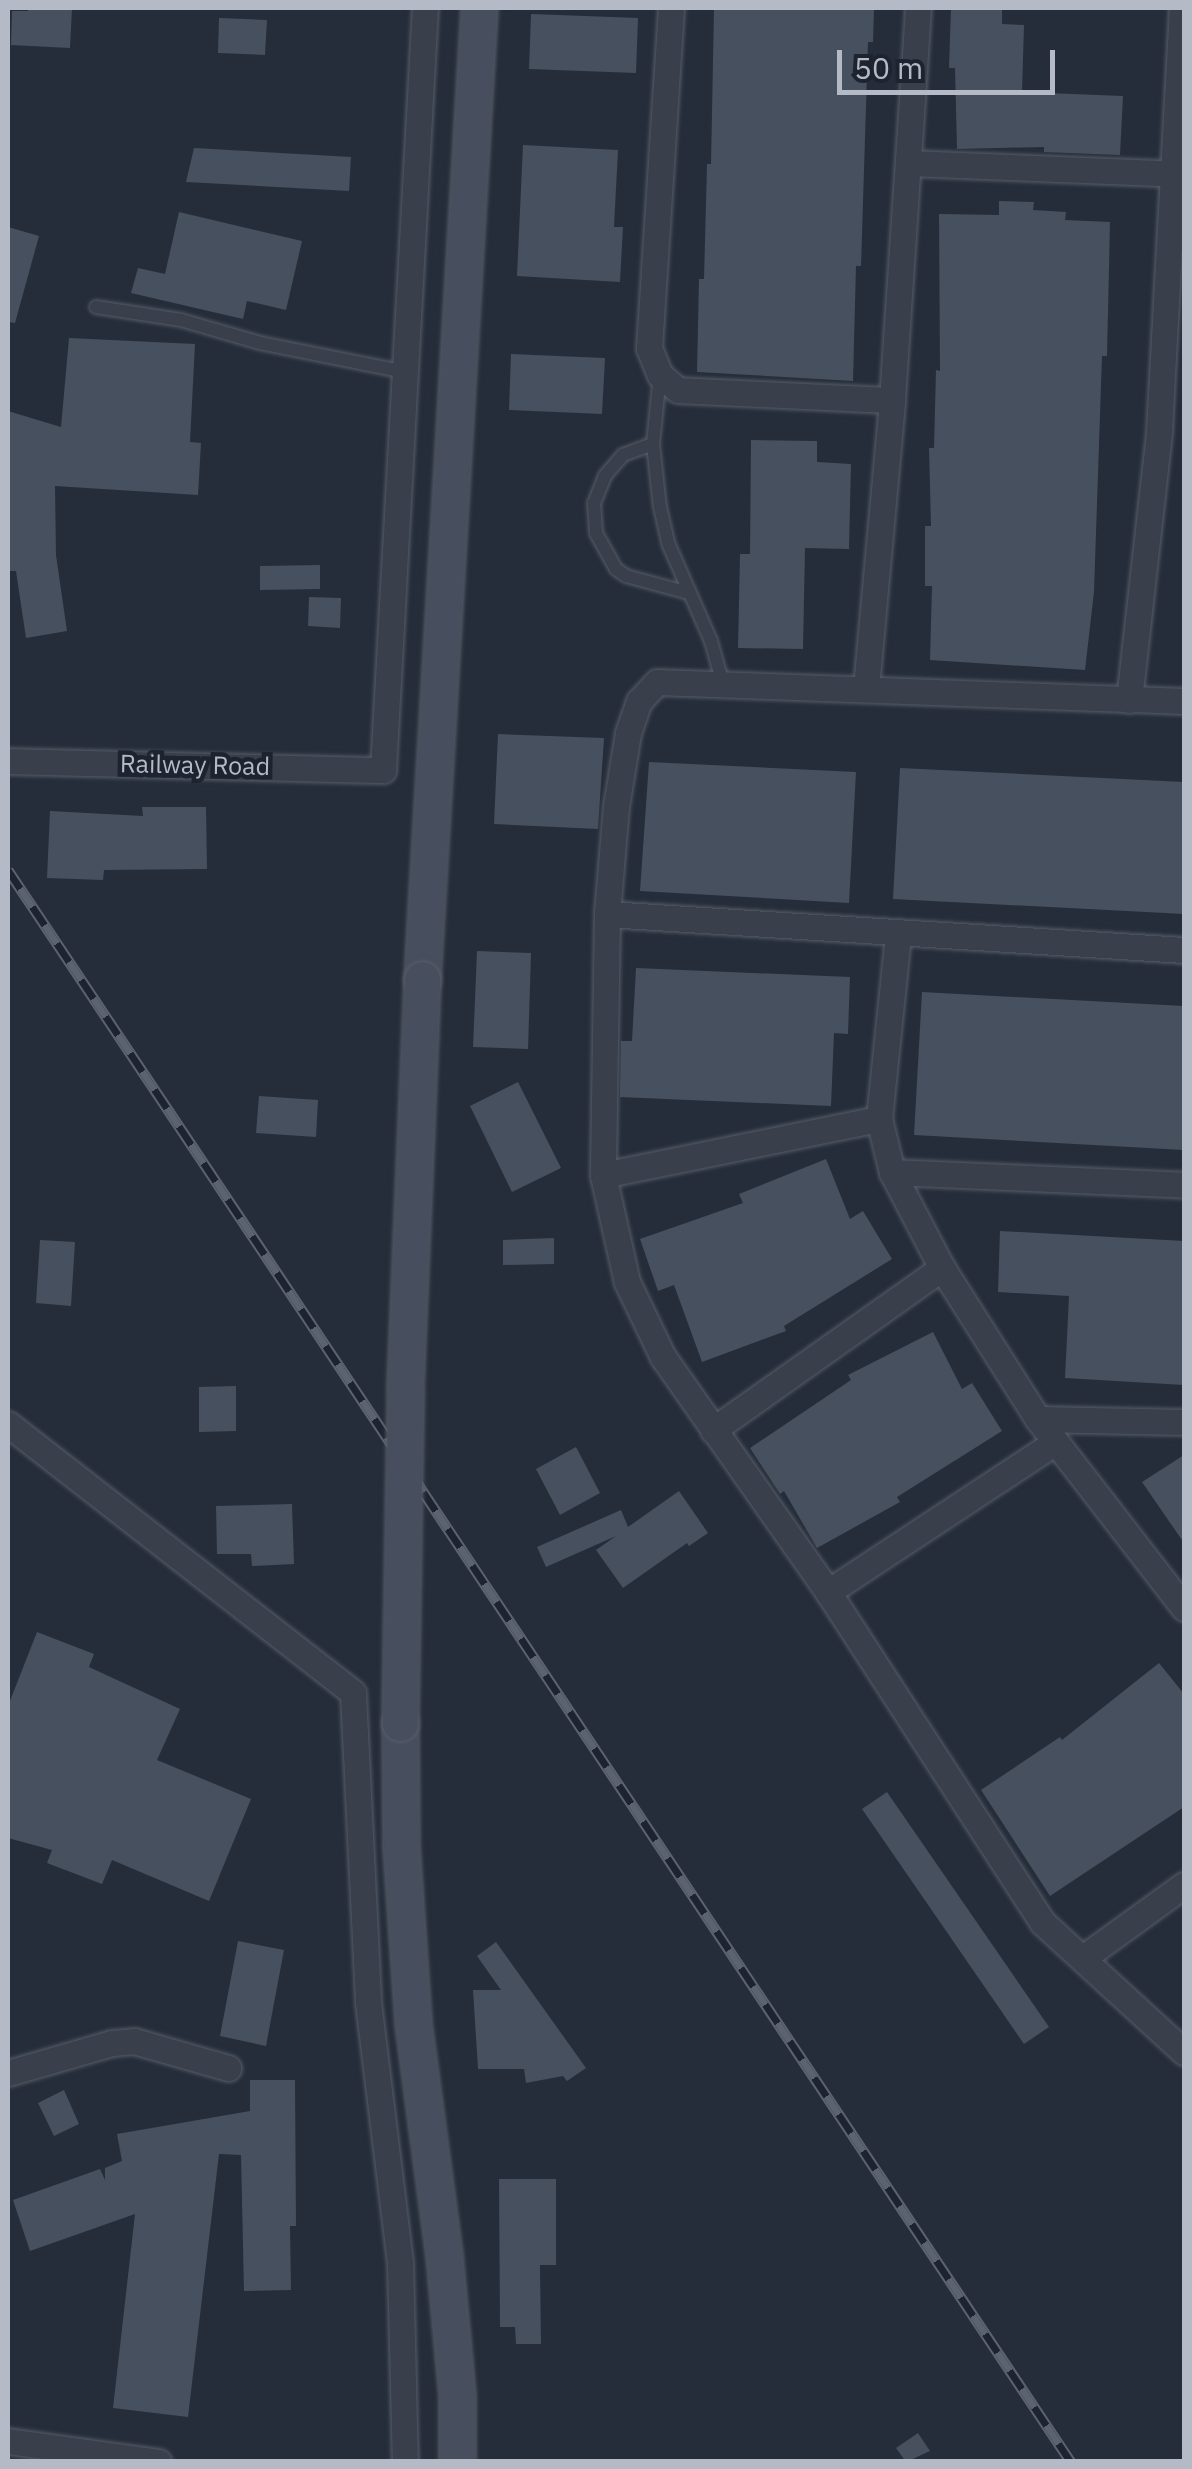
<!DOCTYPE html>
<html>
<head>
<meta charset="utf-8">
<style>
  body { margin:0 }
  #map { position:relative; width:1192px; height:2469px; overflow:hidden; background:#252d3a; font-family:"IBM Plex Sans",sans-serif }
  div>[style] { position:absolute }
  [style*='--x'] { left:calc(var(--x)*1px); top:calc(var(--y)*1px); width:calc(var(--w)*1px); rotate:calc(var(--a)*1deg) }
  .building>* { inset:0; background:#47505e }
  .roads { filter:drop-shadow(0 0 2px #575d68) drop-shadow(0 0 2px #575d68) }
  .service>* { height:12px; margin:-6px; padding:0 6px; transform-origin:6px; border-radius:6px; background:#393f4b }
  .minor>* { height:25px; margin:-12.5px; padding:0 12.5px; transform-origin:12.5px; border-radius:12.5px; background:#393f4b }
  .secondary>* { height:35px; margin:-17.5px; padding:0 17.5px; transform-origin:17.5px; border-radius:17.5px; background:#474e5d }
  .rail>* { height:11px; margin-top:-5.5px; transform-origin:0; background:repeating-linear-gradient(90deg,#1e242f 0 22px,#5b6371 0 44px); box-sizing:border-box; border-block:2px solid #5b6371 }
  .bridges { filter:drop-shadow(0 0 2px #575d68) drop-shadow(0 0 2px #575d68) }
  .secondary-bridge>* { height:35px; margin:-17.5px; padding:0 17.5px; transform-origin:17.5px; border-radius:17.5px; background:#474e5d }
  span { translate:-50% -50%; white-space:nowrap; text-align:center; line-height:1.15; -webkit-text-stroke:9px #1e242f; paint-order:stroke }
  .street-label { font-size:25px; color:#b4bac6 }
  .frame { position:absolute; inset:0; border:10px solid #b4bac6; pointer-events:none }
  .scale { position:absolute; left:837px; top:50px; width:218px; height:45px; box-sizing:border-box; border:5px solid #b4bac6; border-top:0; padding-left:12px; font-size:30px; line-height:35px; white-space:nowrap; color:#b4bac6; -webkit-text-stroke:8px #1e242f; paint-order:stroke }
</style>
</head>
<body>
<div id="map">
  <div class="building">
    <i style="clip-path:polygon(28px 8px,72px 8px,70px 48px,11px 45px,12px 11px,28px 11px)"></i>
    <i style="clip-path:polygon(714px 8px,874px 8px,873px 42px,868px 42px,861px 266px,856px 266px,853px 381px,697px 372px,699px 279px,704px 279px,707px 164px,711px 164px)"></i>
    <i style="clip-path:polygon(951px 8px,1002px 9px,1002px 24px,1024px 25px,1022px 92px,1123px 96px,1120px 155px,1044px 152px,1044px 147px,957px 149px,955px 68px,949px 68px)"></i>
    <i style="clip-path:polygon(531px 14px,638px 18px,636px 73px,529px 69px)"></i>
    <i style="clip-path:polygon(219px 18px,267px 20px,265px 55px,218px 53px)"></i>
    <i style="clip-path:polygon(523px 145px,618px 150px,614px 227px,623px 227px,620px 282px,517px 276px)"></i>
    <i style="clip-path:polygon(194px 148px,351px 157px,349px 191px,186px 182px)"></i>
    <i style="clip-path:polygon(999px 201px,1034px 202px,1033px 210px,1066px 212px,1065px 220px,1110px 222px,1107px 356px,1102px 356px,1094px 592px,1085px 670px,930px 660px,932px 586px,925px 586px,925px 526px,931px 526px,929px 448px,934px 448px,936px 370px,940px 371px,939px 214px,999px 215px)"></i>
    <i style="clip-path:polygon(179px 212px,302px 241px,286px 310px,247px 301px,243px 319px,131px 293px,138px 268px,165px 274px)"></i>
    <i style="clip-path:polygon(8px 227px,39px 236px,15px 323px,8px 322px)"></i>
    <i style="clip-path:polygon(69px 338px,195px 344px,190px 442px,201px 443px,198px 495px,55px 486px,56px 555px,67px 631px,26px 638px,16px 571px,8px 571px,8px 411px,61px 427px)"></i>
    <i style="clip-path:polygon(511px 354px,605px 358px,602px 414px,509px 410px)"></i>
    <i style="clip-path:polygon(751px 440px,817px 441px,817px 462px,851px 464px,849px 549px,805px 548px,803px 649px,738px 648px,740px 554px,750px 554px)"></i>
    <i style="clip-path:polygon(320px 565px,320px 589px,260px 590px,260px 566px)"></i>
    <i style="clip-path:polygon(309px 597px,341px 598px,340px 628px,308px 626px)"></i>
    <i style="clip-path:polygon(498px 734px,604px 738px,598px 829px,494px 824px)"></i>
    <i style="clip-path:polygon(649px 762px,856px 772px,849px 903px,640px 891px)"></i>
    <i style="clip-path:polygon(900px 768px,1184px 782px,1184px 914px,893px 899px)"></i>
    <i style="clip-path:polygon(142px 807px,206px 807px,207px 869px,104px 870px,103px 880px,47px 878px,50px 811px,143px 816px)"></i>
    <i style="clip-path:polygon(477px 951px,531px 953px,528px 1049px,473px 1047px)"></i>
    <i style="clip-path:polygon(636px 968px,850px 977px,848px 1034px,834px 1033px,831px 1106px,620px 1097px,621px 1041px,632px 1041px)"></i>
    <i style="clip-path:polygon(922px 992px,1184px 1006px,1184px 1150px,914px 1135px)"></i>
    <i style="clip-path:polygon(518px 1082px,561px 1168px,512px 1192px,470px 1106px)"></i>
    <i style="clip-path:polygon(259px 1096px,318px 1100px,316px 1137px,256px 1133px)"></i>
    <i style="clip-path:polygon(826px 1159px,850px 1219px,863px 1211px,892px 1259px,784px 1326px,786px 1331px,702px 1362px,674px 1285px,658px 1291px,640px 1239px,743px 1203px,739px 1194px)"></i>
    <i style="clip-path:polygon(1000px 1231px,1184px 1241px,1184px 1385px,1065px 1378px,1069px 1296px,998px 1292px)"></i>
    <i style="clip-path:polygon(554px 1238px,554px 1264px,503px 1265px,503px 1240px)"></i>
    <i style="clip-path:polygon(40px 1240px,75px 1242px,71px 1306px,36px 1303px)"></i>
    <i style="clip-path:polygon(933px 1332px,962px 1389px,972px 1383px,1002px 1431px,897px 1497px,900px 1502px,817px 1548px,784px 1491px,780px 1494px,750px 1448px,851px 1380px,848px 1375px)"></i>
    <i style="clip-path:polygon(236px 1386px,236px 1431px,199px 1432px,199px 1387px)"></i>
    <i style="clip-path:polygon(576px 1447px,600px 1493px,560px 1515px,536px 1469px)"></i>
    <i style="clip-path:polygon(1184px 1455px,1184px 1543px,1142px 1482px)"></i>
    <i style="clip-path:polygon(679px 1491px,708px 1533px,689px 1546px,687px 1543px,623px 1588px,596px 1550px,616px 1536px,546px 1567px,537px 1547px,621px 1510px,628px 1527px)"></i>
    <i style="clip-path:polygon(292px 1504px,294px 1564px,252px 1566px,251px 1554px,217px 1554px,216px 1506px)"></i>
    <i style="clip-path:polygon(37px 1632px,94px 1654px,89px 1667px,180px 1709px,157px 1760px,251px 1799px,209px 1901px,112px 1860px,102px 1884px,47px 1863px,52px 1850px,8px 1838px,8px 1706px)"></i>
    <i style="clip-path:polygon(1159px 1663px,1184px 1694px,1184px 1807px,1050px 1896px,981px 1790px,1060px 1737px,1062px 1740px)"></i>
    <i style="clip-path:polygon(887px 1792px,1049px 2027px,1024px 2044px,862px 1809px)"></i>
    <i style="clip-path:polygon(238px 1941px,284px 1950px,266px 2046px,220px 2036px)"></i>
    <i style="clip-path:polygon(496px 1942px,586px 2068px,567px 2081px,563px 2076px,526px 2083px,524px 2069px,478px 2069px,473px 1990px,501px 1990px,477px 1956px)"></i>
    <i style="clip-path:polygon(250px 2080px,295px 2080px,296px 2226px,290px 2226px,291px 2290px,244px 2291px,241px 2155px,219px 2154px,188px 2417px,113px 2408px,135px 2214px,30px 2251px,13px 2200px,100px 2169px,105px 2180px,105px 2168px,122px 2161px,117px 2134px,250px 2111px)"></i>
    <i style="clip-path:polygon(64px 2090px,79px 2124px,54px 2136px,38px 2103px)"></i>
    <i style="clip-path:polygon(499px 2179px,556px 2179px,556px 2265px,540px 2265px,541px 2344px,516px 2344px,515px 2327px,500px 2327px)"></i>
    <i style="clip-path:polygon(918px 2433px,930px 2451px,906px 2462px,896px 2448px)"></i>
  </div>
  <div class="roads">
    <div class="service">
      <i style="--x:96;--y:307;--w:86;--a:8.7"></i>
      <i style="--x:181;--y:320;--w:82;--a:16.2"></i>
      <i style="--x:260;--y:343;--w:148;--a:11.3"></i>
      <i style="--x:660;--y:375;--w:69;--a:95.8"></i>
      <i style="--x:653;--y:444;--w:63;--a:83.7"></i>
      <i style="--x:660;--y:507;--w:37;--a:77"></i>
      <i style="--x:668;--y:543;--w:107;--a:66.3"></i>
      <i style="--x:711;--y:641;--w:45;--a:74.4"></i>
      <i style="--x:653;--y:444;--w:32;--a:160"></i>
      <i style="--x:623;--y:455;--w:28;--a:131"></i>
      <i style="--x:605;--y:476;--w:29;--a:112"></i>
      <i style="--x:594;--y:503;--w:30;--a:86"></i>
      <i style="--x:596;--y:533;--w:41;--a:60.9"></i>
      <i style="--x:616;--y:569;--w:12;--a:35"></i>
      <i style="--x:626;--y:576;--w:65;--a:15.1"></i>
    </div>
    <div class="minor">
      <i style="--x:671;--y:8;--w:341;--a:93.7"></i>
      <i style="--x:649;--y:348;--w:29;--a:68"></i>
      <i style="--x:660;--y:375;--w:23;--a:40"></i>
      <i style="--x:678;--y:390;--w:214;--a:2.7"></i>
      <i style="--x:909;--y:163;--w:275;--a:2.3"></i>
      <i style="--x:866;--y:688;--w:289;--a:-84.8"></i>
      <i style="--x:892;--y:400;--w:393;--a:-86.2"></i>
      <i style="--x:1129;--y:700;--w:271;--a:-83.6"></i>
      <i style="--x:1159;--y:431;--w:424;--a:-86.9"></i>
      <i style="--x:1184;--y:701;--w:527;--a:-177.94"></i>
      <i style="--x:657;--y:682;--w:26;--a:133"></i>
      <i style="--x:639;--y:701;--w:34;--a:109"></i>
      <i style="--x:628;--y:733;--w:74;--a:99.3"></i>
      <i style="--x:616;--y:806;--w:108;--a:94.8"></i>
      <i style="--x:607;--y:914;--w:261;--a:90.9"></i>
      <i style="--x:603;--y:1175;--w:110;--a:77.4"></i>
      <i style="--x:627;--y:1282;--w:83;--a:64.4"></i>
      <i style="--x:663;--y:1357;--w:287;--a:54.9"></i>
      <i style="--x:828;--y:1592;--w:393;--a:57"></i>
      <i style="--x:1042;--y:1922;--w:193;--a:42.5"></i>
      <i style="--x:8;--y:761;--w:375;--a:1.4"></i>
      <i style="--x:383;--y:770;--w:763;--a:-86.85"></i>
      <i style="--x:607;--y:914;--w:578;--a:3.57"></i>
      <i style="--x:898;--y:935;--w:185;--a:95.9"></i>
      <i style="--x:879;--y:1119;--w:55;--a:76.2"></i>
      <i style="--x:892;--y:1172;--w:108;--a:62.5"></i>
      <i style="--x:942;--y:1268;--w:179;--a:57.6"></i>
      <i style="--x:1038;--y:1419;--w:239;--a:52.3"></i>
      <i style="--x:892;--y:1172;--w:292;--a:2.5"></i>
      <i style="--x:603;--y:1175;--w:282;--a:-11.5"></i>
      <i style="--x:1038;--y:1419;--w:146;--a:1.2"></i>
      <i style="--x:8;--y:1424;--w:437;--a:37.9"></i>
      <i style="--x:353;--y:1693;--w:309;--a:87.2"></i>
      <i style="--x:368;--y:2002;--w:262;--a:83"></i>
      <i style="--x:400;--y:2262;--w:200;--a:88.6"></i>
      <i style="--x:713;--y:1430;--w:281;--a:-35.3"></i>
      <i style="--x:828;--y:1592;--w:271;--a:-33.4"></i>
      <i style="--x:1083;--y:1958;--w:125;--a:-35.9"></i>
      <i style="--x:8;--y:2073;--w:108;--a:-16.1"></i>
      <i style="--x:112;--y:2043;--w:22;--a:-5"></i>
      <i style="--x:134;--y:2041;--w:98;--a:16"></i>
      <i style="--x:8;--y:2441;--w:152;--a:7.9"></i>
    </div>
    <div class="secondary">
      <i style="--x:422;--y:979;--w:973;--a:-86.64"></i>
      <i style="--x:400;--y:1723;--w:123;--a:89.5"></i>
      <i style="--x:401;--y:1846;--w:177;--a:86.1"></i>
      <i style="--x:413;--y:2023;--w:234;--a:82.4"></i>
      <i style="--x:444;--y:2255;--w:141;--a:84.7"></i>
      <i style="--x:457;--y:2395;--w:67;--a:90"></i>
    </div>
  </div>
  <div class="rail">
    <i style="--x:8;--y:870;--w:1914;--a:56.27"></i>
  </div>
  <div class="bridges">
    <div class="secondary-bridge">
      <i style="--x:400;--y:1723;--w:336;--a:-89.1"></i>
      <i style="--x:405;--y:1387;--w:408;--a:-87.6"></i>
    </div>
  </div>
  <div class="street-label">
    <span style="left:195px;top:765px;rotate:1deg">Railway Road</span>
  </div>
  <div class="frame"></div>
  <div class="scale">50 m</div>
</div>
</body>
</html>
